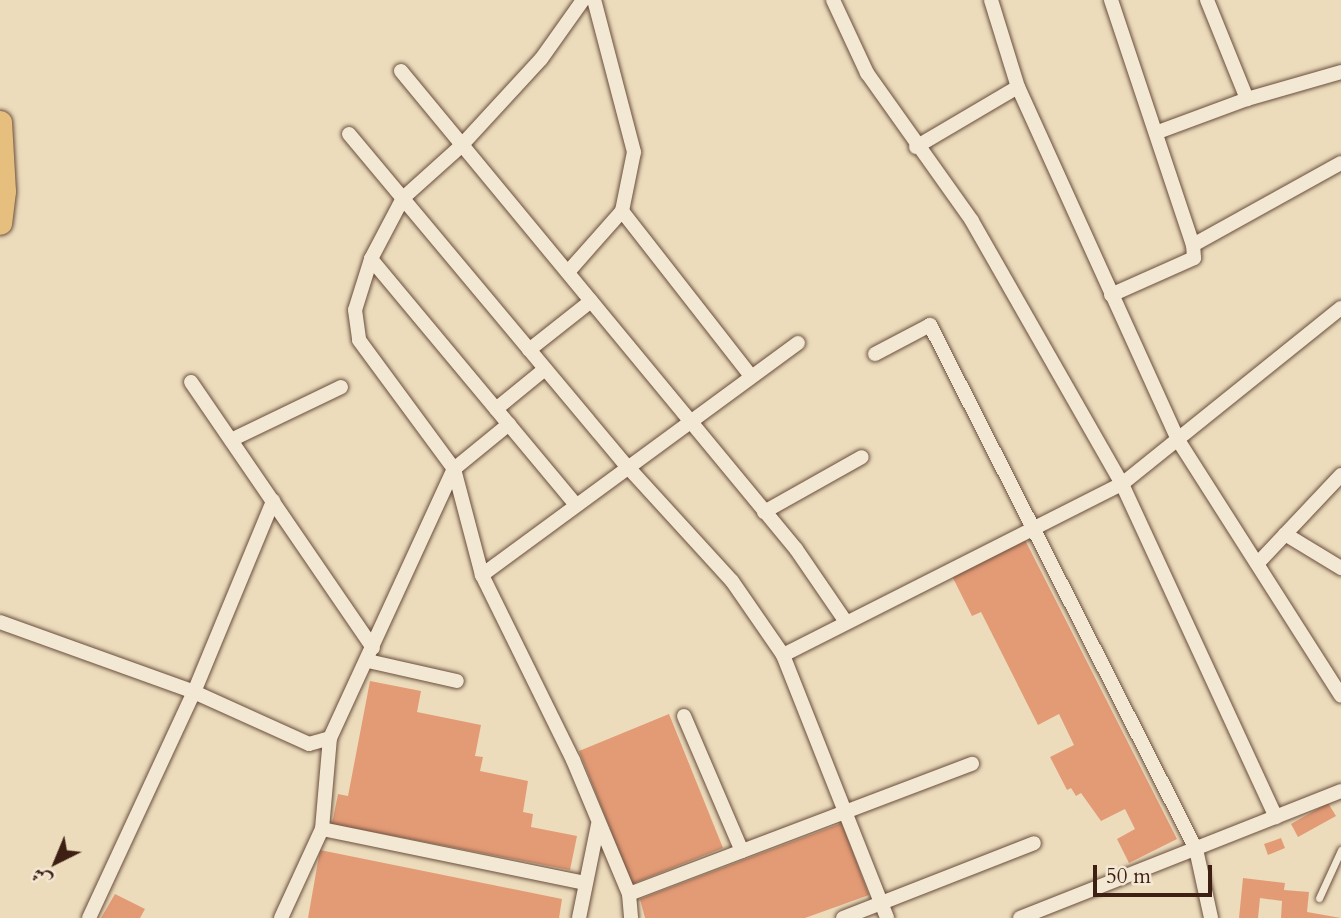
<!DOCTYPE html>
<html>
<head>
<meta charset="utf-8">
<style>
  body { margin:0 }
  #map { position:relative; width:1341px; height:918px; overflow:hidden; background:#ecdcbc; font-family:Cardo,Amiri,serif }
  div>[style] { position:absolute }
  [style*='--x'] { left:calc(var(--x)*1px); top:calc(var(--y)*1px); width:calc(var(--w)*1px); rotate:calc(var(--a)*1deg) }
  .building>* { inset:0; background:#e39b76 }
  .roads { filter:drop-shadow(0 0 2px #6a4e3d) drop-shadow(0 0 2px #6a4e3d) }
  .service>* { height:7px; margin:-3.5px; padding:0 3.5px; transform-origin:3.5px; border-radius:3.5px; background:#f3e8d3 }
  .minor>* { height:14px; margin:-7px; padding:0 7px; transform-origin:7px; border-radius:7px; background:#f3e8d3 }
  .primary>* { height:23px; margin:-11.5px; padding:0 11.5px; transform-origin:11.5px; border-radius:11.5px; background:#e6be7e }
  span { translate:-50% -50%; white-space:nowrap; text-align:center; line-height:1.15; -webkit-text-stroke:7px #f3e8d3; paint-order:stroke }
  .north { position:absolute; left:21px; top:827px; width:70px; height:70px; -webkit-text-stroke:5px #f3e8d3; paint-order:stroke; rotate:223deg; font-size:19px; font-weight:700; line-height:28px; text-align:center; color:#3e1f13 }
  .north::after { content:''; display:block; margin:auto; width:24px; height:32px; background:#3e1f13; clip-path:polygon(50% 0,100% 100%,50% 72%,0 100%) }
  .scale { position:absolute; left:1093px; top:865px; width:119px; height:32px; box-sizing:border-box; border:4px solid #3e1f13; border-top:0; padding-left:9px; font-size:21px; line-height:24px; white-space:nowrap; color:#3e1f13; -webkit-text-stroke:5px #f3e8d3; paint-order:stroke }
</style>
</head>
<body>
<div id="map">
  <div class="building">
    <i style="clip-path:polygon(1025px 540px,1177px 839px,1129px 863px,1117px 839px,1135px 829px,1125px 809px,1101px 821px,1081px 793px,1076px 796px,1071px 788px,1067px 790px,1050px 757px,1074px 745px,1059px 714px,1038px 725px,981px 612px,972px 616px,952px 576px)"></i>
    <i style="clip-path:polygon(370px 681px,421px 691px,417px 712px,481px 725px,475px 756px,483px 757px,480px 771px,528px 781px,523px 812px,533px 814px,531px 827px,577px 836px,570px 870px,332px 824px,338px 794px,348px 796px)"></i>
    <i style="clip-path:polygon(669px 714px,723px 848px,632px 884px,579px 751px)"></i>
    <i style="clip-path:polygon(1328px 803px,1336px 816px,1298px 837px,1291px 824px)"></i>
    <i style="clip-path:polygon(842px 823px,869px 895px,805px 918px,645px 918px,640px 899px)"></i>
    <i style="clip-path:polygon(1281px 838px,1285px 848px,1268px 855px,1264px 844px)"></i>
    <i style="clip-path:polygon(320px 850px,562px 899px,559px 918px,308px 918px)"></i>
    <i style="clip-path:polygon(1243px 878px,1285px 883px,1284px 890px,1309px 892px,1307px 912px,1341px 918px,1281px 918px,1282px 901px,1260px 898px,1258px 918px,1239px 918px)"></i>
    <i style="clip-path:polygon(115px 894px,145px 909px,140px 918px,101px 918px)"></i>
  </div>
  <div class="roads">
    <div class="service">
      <i style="--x:1319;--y:898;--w:53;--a:-65.4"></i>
    </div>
    <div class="minor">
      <i style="--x:583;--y:0;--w:72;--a:125.4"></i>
      <i style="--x:541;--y:59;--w:118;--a:132.6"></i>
      <i style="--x:461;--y:146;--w:78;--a:138.1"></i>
      <i style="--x:403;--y:198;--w:69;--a:117.7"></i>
      <i style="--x:371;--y:259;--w:53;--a:107.4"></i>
      <i style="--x:355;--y:310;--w:30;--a:82"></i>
      <i style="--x:359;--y:340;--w:160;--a:53.6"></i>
      <i style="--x:454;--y:469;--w:110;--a:75.2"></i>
      <i style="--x:482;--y:575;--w:206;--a:63.8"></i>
      <i style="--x:573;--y:760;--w:145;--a:67.3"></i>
      <i style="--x:629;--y:894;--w:24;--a:85"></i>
      <i style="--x:833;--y:0;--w:81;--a:65"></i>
      <i style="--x:867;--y:73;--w:181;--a:54.6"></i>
      <i style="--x:972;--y:221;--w:303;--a:60.3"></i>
      <i style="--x:1122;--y:484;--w:367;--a:65.2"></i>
      <i style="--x:991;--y:0;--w:91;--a:72.8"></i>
      <i style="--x:1018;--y:87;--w:388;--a:65.6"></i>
      <i style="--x:1178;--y:440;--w:303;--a:57.5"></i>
      <i style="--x:1111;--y:0;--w:258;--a:71.5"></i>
      <i style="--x:1193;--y:245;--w:169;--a:-29"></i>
      <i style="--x:1207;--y:0;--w:107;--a:68"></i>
      <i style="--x:401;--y:71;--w:620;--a:50.43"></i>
      <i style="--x:796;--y:549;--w:88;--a:55.6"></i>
      <i style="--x:1158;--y:132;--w:95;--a:-20.3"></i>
      <i style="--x:1247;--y:99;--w:98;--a:-16"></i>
      <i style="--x:349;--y:134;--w:432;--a:50.1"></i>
      <i style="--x:626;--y:465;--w:157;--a:47.6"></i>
      <i style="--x:732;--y:581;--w:90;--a:55.4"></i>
      <i style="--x:783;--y:655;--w:283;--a:68.4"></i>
      <i style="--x:916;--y:147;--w:118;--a:-30.5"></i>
      <i style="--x:622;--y:211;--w:209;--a:52"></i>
      <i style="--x:371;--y:259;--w:319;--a:50.2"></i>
      <i style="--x:568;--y:272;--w:81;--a:-48.5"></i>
      <i style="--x:622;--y:211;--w:60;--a:-78.5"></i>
      <i style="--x:634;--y:152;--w:157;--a:-104.7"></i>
      <i style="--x:1111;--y:295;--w:91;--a:-24"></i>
      <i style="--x:1194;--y:258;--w:13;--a:-94"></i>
      <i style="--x:529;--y:350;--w:79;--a:-38.3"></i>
      <i style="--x:875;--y:354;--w:62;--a:-27.8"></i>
      <i style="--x:930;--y:325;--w:588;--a:63.09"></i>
      <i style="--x:1196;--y:849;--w:71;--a:77.7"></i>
      <i style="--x:191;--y:382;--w:322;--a:55.6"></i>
      <i style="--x:496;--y:409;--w:63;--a:-39.2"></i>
      <i style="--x:231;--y:440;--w:122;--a:-25.7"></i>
      <i style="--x:764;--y:512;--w:112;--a:-29.3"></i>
      <i style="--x:1285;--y:534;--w:66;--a:31.3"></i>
      <i style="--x:1258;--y:563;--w:121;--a:-46.7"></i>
      <i style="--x:482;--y:575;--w:392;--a:-36.3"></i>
      <i style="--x:0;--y:622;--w:206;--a:19.8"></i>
      <i style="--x:194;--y:692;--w:126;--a:24.3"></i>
      <i style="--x:309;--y:744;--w:22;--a:-16"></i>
      <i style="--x:330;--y:738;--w:296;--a:-65.3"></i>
      <i style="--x:454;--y:469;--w:71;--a:-39.3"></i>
      <i style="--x:783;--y:655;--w:380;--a:-26.8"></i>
      <i style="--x:1122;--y:484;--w:281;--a:-38.8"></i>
      <i style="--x:368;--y:661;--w:91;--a:12.7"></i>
      <i style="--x:684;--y:716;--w:147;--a:66.8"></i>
      <i style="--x:322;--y:829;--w:91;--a:-85"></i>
      <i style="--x:629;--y:894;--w:367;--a:-20.8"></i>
      <i style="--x:89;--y:918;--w:249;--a:-65.1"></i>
      <i style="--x:194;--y:692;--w:207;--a:-67.5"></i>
      <i style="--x:281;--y:918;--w:98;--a:-65.3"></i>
      <i style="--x:322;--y:829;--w:268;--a:11.6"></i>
      <i style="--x:579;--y:918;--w:95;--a:-78.5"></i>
      <i style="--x:843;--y:918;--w:205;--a:-21.4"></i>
      <i style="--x:1020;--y:918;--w:345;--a:-21.6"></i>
    </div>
    <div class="primary">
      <i style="--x:0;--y:122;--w:69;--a:86.7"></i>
      <i style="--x:4;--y:191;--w:32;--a:97"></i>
    </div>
  </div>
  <div class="north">ش</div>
  <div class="scale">50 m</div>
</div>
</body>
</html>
